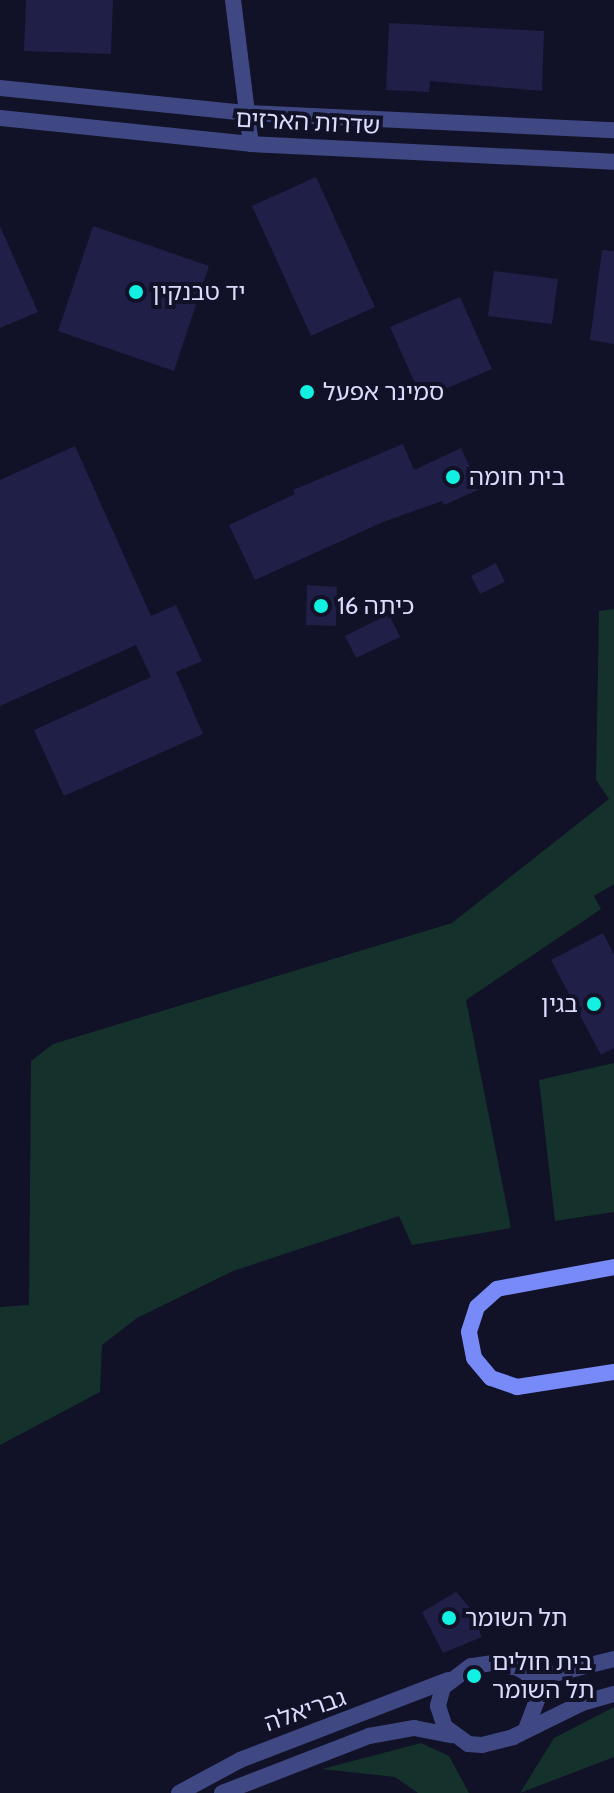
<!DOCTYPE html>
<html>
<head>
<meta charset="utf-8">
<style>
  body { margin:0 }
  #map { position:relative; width:614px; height:1793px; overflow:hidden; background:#111127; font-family:Cabin,"Noto Sans Hebrew",sans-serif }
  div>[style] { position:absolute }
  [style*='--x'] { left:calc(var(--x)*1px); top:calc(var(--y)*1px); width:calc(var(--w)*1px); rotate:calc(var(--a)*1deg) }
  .green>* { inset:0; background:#15312b }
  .building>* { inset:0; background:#201f47 }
  .minor>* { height:16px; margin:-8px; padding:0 8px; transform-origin:8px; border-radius:8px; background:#3f4883 }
  .tertiary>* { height:16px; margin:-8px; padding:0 8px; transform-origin:8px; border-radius:8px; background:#3f4883 }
  .secondary>* { height:16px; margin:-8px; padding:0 8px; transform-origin:8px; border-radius:8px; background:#778af7 }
  .dots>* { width:22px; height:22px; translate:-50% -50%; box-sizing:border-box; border:4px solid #111127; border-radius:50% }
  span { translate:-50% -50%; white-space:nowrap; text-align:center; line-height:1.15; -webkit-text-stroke:8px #111127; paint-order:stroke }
  .street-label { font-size:24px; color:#dadcfd }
  .poi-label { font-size:24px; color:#dadcfd }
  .left { translate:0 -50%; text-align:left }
  .right { translate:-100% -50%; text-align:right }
</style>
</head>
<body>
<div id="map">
  <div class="green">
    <i style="clip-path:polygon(614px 609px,614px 884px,594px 896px,601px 909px,466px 1000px,511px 1228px,412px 1245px,399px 1216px,233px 1271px,137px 1318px,102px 1345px,100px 1392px,0 1445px,0 1307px,29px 1305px,31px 1061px,53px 1044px,452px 923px,609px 799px,596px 780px,599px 611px)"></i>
    <i style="clip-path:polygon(614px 1063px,614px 1212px,555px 1221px,539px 1080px)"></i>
    <i style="clip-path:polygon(614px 1707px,614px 1757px,520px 1793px,554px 1738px)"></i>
    <i style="clip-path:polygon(421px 1743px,449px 1756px,469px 1793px,418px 1793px,395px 1777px,322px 1769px)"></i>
  </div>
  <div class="building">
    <i style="clip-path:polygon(26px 0,113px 0,111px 54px,24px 51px)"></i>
    <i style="clip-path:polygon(389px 23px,544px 31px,542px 91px,430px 81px,429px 92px,386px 90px)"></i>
    <i style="clip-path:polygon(316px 177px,375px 307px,311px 336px,252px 206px)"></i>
    <i style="clip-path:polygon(0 226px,38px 312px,0 328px)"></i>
    <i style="clip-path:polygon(93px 226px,209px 266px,174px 371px,58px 331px)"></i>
    <i style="clip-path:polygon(602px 250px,614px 251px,614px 344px,590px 340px)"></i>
    <i style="clip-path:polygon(494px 271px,558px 279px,552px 324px,488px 316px)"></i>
    <i style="clip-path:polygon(460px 297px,492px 369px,422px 399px,390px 327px)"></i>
    <i style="clip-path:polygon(403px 444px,414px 470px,461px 448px,480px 489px,444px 505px,442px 501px,383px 522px,255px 580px,229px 525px,295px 494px,293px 490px)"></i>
    <i style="clip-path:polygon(75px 446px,151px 616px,176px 605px,202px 661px,176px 672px,203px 734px,64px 796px,34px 730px,151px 677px,136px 645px,0 706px,0 480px)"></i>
    <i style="clip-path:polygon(496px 563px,505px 582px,480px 594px,471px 576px)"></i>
    <i style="clip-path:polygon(307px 585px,337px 587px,336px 626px,306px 625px)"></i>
    <i style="clip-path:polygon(389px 614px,400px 637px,356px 658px,345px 636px)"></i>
    <i style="clip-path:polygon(603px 933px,614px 955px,614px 1048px,601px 1055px,551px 960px)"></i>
    <i style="clip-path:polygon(456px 1592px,471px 1609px,482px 1637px,443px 1653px,422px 1612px)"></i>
  </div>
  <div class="minor">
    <i style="--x:233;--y:0;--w:145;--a:82.9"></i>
  </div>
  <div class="tertiary">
    <i style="--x:0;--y:88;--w:249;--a:5.8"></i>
    <i style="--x:248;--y:113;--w:366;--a:2.7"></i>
    <i style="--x:0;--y:118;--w:252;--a:5.9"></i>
    <i style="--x:251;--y:144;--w:363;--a:2.8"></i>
    <i style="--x:522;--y:1669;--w:32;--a:9"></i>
    <i style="--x:554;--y:1674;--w:62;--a:-14"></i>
    <i style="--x:526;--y:1729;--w:33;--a:-69"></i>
    <i style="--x:538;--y:1698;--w:26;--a:-113"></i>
    <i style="--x:528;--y:1674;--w:12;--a:-149"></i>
    <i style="--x:518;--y:1668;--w:25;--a:-169"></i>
    <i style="--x:493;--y:1663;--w:22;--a:172"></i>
    <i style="--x:471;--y:1666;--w:35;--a:143"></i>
    <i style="--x:443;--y:1687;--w:20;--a:105"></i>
    <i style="--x:438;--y:1706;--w:22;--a:72"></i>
    <i style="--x:445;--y:1727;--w:29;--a:36"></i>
    <i style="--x:468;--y:1744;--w:14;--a:4"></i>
    <i style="--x:482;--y:1745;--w:32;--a:-14"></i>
    <i style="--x:513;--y:1737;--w:77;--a:-26.2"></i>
    <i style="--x:582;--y:1703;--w:33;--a:-16"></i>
    <i style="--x:179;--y:1793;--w:69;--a:-28.4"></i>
    <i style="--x:240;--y:1760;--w:223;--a:-21"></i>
    <i style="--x:222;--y:1793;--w:158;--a:-21.2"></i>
    <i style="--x:369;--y:1736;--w:46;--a:-10.1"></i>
    <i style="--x:414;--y:1728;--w:38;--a:11"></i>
  </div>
  <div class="secondary">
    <i style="--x:614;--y:1267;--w:119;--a:169.4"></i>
    <i style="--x:497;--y:1289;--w:27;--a:138"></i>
    <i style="--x:477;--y:1307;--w:26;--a:108"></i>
    <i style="--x:469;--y:1332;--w:26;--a:79"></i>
    <i style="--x:474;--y:1358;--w:26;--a:50"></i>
    <i style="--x:491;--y:1378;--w:28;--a:19"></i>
    <i style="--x:517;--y:1387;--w:98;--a:-8.8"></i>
  </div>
  <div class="dots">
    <i style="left:136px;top:292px;background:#12f0e1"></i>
    <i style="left:307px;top:392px;background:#12f0e1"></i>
    <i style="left:453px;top:477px;background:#12f0e1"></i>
    <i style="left:321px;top:606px;background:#12f0e1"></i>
    <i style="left:594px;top:1004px;background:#12f0e1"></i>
    <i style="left:449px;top:1618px;background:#12f0e1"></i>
    <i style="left:474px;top:1676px;background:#12f0e1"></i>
  </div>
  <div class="street-label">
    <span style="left:308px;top:122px;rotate:3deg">שדרות הארזים</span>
    <span style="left:305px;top:1710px;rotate:-19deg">גבריאלה</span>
  </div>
  <div class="poi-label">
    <span class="left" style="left:152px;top:292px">יד טבנקין</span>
    <span class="left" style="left:323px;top:392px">סמינר אפעל</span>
    <span class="left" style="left:469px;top:477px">בית חומה</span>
    <span class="left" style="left:337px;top:606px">כיתה 16</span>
    <span class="right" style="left:578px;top:1004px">בגין</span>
    <span class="left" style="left:465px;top:1618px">תל השומר</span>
    <span class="left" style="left:492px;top:1676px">בית חולים<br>תל השומר</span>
  </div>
</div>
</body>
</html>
